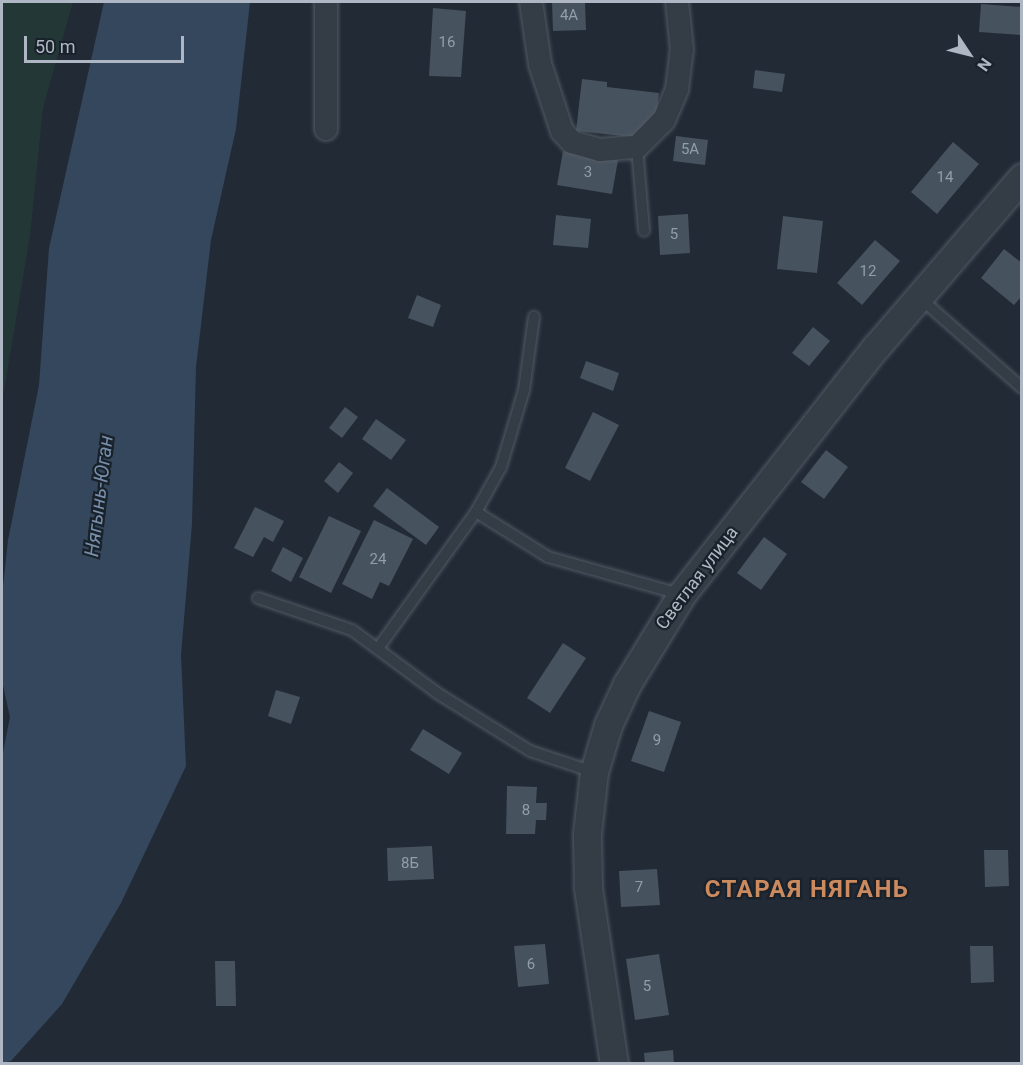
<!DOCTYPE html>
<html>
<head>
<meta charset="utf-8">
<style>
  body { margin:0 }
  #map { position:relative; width:1023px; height:1065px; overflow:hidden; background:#212a35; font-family:Roboto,sans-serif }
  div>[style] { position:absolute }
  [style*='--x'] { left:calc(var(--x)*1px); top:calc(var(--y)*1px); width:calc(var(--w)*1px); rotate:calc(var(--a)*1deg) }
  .green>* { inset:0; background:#233737 }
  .water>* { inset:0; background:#35475c }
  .building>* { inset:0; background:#47525f }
  .roads { filter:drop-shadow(0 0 2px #515a64) drop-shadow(0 0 2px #515a64) }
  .service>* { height:10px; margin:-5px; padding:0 5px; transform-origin:5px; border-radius:5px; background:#343c46 }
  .minor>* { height:22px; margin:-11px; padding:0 11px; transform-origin:11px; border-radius:11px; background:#343c46 }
  .tertiary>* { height:27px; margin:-13.5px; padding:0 13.5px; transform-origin:13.5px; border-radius:13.5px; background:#343c46 }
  span { translate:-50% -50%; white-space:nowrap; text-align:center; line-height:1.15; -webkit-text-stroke:4.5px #19212a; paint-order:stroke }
  .number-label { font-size:15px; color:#949eaa }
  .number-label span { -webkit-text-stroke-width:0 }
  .street-label { font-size:18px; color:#aeb7c3 }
  .water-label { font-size:20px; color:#778faa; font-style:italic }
  .district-label { font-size:24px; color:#cc8a5f; font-weight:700; letter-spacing:1.5px }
  .frame { position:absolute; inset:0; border:3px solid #aeb7c3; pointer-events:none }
  .north { position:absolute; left:939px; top:24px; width:60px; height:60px; -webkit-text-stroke:4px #19212a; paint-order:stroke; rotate:125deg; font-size:16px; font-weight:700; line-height:24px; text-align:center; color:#aeb7c3 }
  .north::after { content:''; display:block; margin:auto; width:21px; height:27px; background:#aeb7c3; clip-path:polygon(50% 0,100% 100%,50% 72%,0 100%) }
  .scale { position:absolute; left:24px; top:36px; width:160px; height:27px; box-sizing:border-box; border:3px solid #aeb7c3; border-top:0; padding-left:8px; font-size:18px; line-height:21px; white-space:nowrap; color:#aeb7c3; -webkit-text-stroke:4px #19212a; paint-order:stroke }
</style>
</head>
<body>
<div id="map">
  <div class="green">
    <i style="clip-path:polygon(2px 2px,73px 2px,43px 108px,30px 236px,2px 403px)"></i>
  </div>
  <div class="water">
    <i style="clip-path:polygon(104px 2px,250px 2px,236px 129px,211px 240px,196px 367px,192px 524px,181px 655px,186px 766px,121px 903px,62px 1004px,11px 1061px,2px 1063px,2px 757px,10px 717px,2px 681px,2px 596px,8px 540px,39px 385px,49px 248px)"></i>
  </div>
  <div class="building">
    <i style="clip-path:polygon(552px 2px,585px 2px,586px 30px,553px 31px)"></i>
    <i style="clip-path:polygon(981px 4px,1022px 7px,1021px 35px,979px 32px)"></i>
    <i style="clip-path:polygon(433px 8px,466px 11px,461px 77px,429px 76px)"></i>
    <i style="clip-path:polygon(755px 70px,785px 74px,782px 92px,753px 88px)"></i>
    <i style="clip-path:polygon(582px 79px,607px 82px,607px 87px,659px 93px,657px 110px,632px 137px,576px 131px)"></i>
    <i style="clip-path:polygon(676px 136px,708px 140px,705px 165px,673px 161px)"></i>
    <i style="clip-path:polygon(953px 142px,979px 164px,937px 214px,911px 192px)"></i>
    <i style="clip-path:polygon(563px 151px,618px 160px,612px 194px,557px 185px)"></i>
    <i style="clip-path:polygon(688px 214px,690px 253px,660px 255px,658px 216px)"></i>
    <i style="clip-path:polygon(556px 215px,591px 219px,588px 248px,553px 245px)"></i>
    <i style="clip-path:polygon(783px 216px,823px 221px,817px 273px,777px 269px)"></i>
    <i style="clip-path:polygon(875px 240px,900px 261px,862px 305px,837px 283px)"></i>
    <i style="clip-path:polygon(1004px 249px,1022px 263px,1022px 296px,1014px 305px,981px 278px)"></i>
    <i style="clip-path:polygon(417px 295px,441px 305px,433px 327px,408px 318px)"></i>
    <i style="clip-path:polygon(813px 327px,830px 341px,809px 366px,792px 353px)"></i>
    <i style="clip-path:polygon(586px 361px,619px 373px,613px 391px,580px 378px)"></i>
    <i style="clip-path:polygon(345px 407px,358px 417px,342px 438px,329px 428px)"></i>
    <i style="clip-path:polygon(593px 412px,619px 425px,590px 481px,565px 468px)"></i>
    <i style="clip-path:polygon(376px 419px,406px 440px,391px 460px,362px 439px)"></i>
    <i style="clip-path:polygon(826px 450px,848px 467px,824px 499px,801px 482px)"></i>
    <i style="clip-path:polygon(339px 462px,353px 473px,338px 493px,324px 481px)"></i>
    <i style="clip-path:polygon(387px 488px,439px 527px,426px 545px,373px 506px)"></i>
    <i style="clip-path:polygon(255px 507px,284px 521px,273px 542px,264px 537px,253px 557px,234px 548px)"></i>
    <i style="clip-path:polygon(329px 516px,361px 531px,331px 593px,299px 577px)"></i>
    <i style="clip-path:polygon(374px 520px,413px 539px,389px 586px,380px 582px,372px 599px,342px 584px)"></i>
    <i style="clip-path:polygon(764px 537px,787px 554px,761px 590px,737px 573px)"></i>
    <i style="clip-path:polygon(283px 547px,303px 558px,291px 582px,271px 571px)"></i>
    <i style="clip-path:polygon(563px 643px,586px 658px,550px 713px,527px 698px)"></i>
    <i style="clip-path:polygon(276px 690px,300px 697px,291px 724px,268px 716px)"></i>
    <i style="clip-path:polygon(649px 711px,681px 722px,664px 772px,631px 761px)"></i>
    <i style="clip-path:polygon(423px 729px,462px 753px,449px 774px,410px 750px)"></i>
    <i style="clip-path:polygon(507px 786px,537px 787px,536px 803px,547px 803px,546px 820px,536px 820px,535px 834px,506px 834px)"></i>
    <i style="clip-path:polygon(432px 846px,434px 879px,388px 881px,387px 848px)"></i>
    <i style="clip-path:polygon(984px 850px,1008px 850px,1009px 886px,985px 887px)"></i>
    <i style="clip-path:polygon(657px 869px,660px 905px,621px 907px,619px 871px)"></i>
    <i style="clip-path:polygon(545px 944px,549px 984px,518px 987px,514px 946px)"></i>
    <i style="clip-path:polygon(970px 946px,993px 946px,994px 982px,971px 983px)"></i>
    <i style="clip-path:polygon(659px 954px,669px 1015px,635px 1020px,626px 959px)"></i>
    <i style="clip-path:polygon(215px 961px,235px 961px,236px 1006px,216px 1006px)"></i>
    <i style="clip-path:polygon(673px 1050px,674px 1064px,645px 1064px,644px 1053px)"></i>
  </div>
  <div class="roads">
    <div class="service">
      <i style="--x:637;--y:147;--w:84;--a:85.2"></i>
      <i style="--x:920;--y:298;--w:136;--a:41.4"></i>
      <i style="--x:476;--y:512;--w:85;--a:32"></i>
      <i style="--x:548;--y:557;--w:137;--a:15.7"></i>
      <i style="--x:258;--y:598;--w:99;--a:18.8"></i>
      <i style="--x:352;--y:630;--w:106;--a:36.5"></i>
      <i style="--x:437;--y:693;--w:110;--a:31.9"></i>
      <i style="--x:530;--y:751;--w:66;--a:18.4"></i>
      <i style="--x:379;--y:647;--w:166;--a:-54.3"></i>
      <i style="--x:476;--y:512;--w:51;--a:-60.9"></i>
      <i style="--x:501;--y:467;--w:80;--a:-73.4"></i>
      <i style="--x:524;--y:390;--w:74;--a:-82.2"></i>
    </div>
    <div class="minor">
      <i style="--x:326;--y:2;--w:127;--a:90"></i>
      <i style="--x:531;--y:2;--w:63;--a:81.7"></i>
      <i style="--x:540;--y:64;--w:71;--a:71.8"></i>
      <i style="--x:562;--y:131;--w:15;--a:48"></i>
      <i style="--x:572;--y:142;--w:29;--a:16"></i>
      <i style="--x:600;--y:150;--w:37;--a:-5"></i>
      <i style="--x:637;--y:147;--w:38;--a:-45"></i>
      <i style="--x:664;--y:120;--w:34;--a:-67"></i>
      <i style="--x:677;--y:89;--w:39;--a:-83"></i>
      <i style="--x:682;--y:50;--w:48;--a:-95.9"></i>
    </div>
    <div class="tertiary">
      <i style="--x:614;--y:1064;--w:179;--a:-98.4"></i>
      <i style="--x:588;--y:887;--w:53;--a:-91.1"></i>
      <i style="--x:587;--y:834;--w:62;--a:-83.6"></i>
      <i style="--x:594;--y:772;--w:49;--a:-73.4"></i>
      <i style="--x:608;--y:725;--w:45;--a:-65.1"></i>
      <i style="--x:627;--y:684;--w:105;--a:-58.6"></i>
      <i style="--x:682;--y:594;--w:314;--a:-51.9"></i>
      <i style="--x:876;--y:347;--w:224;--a:-49.3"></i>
    </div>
  </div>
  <div class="number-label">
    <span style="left:569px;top:16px">4А</span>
    <span style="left:447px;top:43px">16</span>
    <span style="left:690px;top:150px">5А</span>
    <span style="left:588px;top:173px">3</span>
    <span style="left:945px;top:178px">14</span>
    <span style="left:674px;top:235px">5</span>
    <span style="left:868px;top:272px">12</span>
    <span style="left:378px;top:560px">24</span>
    <span style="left:657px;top:741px">9</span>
    <span style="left:526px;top:811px">8</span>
    <span style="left:410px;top:864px">8Б</span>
    <span style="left:639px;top:888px">7</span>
    <span style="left:531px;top:965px">6</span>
    <span style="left:647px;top:987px">5</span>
  </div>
  <div class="street-label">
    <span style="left:697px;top:578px;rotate:-53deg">Светлая улица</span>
  </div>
  <div class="water-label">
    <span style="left:99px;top:496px;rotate:-83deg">Нягынь-Юган</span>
  </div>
  <div class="district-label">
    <span style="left:807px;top:890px">СТАРАЯ НЯГАНЬ</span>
  </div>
  <div class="frame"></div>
  <div class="north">N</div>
  <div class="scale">50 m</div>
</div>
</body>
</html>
